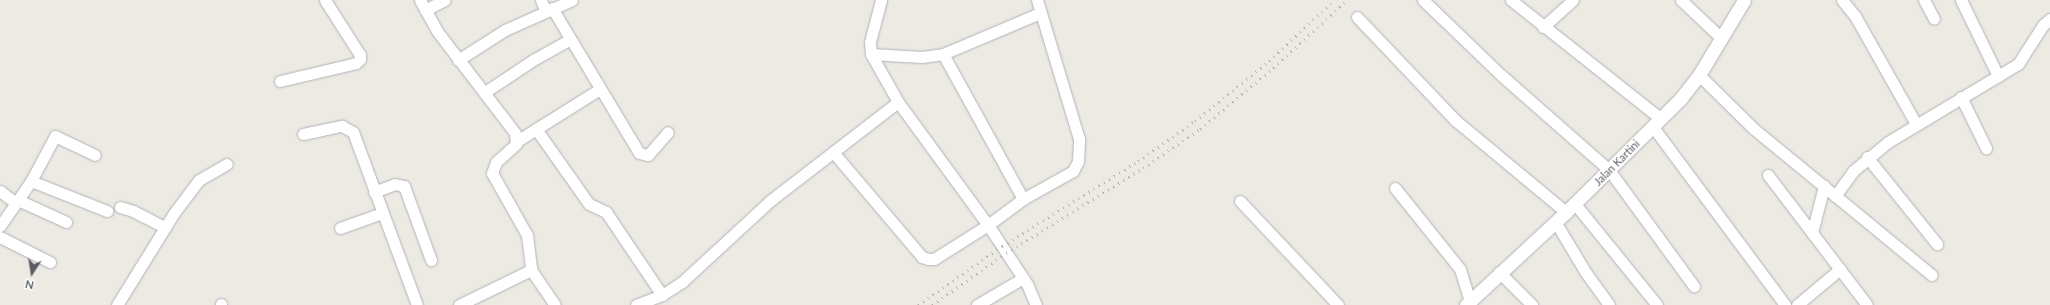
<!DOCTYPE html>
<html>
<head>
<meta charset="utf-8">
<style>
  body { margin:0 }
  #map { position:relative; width:2050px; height:305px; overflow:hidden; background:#eceae3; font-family:Lato,sans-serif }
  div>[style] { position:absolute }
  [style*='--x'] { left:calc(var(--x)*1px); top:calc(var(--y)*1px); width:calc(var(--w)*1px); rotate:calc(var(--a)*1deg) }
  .roads { filter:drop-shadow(0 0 1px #b0b3b7) drop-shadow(0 0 1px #b0b3b7) }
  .minor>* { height:11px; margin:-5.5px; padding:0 5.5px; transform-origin:5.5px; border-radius:5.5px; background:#fff }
  .tertiary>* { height:13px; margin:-6.5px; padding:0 6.5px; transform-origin:6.5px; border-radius:6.5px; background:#fff }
  .rail>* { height:2.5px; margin-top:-1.25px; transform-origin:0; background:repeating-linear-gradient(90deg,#b1b2b2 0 1px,transparent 0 6px) }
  span { translate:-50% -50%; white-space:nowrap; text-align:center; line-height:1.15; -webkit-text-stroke:3px #fff; paint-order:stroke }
  .street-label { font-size:11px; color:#5b5e62 }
  .north { position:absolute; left:12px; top:253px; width:40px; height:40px; -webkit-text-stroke:3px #fff; paint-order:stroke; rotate:192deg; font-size:11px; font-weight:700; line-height:16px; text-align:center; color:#5b5e62 }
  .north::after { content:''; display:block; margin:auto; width:14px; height:18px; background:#5b5e62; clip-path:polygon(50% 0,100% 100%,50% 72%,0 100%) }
</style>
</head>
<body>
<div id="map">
  <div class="roads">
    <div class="minor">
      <i style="--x:420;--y:0;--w:35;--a:61"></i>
      <i style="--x:437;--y:31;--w:128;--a:52.6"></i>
      <i style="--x:515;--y:133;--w:11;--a:85"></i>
      <i style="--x:516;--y:144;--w:27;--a:138"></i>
      <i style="--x:496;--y:162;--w:12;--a:110"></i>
      <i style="--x:492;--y:173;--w:71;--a:60.6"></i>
      <i style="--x:527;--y:235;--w:35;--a:83"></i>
      <i style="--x:531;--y:270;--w:42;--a:55.6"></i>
      <i style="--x:541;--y:0;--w:11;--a:68"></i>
      <i style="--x:881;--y:0;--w:43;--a:104.7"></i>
      <i style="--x:870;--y:42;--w:12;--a:85"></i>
      <i style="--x:871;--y:54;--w:55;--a:60.6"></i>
      <i style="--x:898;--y:102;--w:152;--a:53.8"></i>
      <i style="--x:988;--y:225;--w:71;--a:56.5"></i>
      <i style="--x:1027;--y:284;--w:23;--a:67"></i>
      <i style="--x:1423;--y:0;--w:108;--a:43.9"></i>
      <i style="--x:1501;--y:75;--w:144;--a:41.3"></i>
      <i style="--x:1609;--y:170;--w:144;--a:53.8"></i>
      <i style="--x:1511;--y:0;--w:191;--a:38.4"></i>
      <i style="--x:1681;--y:0;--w:55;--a:43.5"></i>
      <i style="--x:1842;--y:0;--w:21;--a:51"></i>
      <i style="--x:1855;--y:16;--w:124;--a:60.5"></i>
      <i style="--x:1924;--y:0;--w:21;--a:62"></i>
      <i style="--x:1961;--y:0;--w:85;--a:64"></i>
      <i style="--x:552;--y:8;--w:169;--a:59"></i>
      <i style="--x:639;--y:153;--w:9;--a:13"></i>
      <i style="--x:648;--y:155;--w:30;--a:-49"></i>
      <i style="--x:425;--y:10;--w:22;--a:-27"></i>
      <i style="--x:1357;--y:17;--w:142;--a:46.4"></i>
      <i style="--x:1455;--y:120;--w:144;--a:39.7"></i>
      <i style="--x:1543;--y:27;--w:40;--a:-42"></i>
      <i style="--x:871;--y:54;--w:51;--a:3.4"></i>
      <i style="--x:922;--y:57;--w:21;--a:-8"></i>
      <i style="--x:943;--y:54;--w:105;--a:-22.9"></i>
      <i style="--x:943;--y:54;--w:166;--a:61.1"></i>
      <i style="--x:458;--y:60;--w:56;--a:-32.6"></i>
      <i style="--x:505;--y:30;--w:73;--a:-24.1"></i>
      <i style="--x:1699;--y:75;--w:77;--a:44.5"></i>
      <i style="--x:1754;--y:129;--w:230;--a:39.4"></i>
      <i style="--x:280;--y:81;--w:78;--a:-13.3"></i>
      <i style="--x:356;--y:63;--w:6;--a:-45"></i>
      <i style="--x:360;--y:59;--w:4;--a:-90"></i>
      <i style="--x:360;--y:55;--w:65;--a:-122.5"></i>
      <i style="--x:485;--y:92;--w:58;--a:-33.7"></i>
      <i style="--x:533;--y:60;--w:41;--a:-29.1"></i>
      <i style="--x:1961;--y:97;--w:57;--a:63.9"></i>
      <i style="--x:1653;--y:127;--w:222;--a:53.4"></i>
      <i style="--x:536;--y:129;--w:92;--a:54.8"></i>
      <i style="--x:589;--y:204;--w:19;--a:25"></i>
      <i style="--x:606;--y:212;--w:100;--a:56"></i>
      <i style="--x:303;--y:134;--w:40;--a:-12"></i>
      <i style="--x:342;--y:126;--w:13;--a:29"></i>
      <i style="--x:353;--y:132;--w:184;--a:69.7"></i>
      <i style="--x:517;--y:141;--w:98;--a:-32.1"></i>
      <i style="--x:833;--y:152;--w:138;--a:49.7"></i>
      <i style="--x:922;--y:257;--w:6;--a:18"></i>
      <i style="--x:928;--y:259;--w:6;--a:0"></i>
      <i style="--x:934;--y:259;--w:64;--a:-32.2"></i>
      <i style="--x:988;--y:225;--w:44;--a:-36.6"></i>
      <i style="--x:1023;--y:199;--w:57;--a:-29.2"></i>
      <i style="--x:1073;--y:171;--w:11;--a:-63"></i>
      <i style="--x:1078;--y:161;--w:22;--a:-87"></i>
      <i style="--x:1079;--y:139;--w:145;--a:-106.8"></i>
      <i style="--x:1867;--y:157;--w:112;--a:51.2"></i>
      <i style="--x:1768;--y:175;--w:163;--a:52.7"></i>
      <i style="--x:31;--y:181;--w:82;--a:21.5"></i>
      <i style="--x:1395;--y:188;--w:104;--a:51.3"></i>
      <i style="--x:1460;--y:269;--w:34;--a:73"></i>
      <i style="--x:0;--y:191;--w:20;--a:37"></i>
      <i style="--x:374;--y:192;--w:22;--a:-21"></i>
      <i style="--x:395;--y:184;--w:9;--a:13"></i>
      <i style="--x:404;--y:186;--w:79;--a:70"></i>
      <i style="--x:1835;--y:196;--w:31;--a:-54"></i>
      <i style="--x:1853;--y:171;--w:45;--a:-39.6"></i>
      <i style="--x:1888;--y:142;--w:152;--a:-31"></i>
      <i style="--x:2018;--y:64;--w:46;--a:-57.3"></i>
      <i style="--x:2043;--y:25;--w:9;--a:-41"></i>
      <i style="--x:18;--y:200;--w:53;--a:24.6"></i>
      <i style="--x:1240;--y:201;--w:143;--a:46.7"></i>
      <i style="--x:1575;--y:204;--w:130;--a:50.9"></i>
      <i style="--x:120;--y:207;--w:14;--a:17"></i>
      <i style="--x:133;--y:211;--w:36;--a:27"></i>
      <i style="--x:1556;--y:223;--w:58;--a:59"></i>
      <i style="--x:1586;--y:273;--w:39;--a:54"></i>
      <i style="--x:0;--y:226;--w:55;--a:-55.4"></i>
      <i style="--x:31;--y:181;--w:51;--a:-61.9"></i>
      <i style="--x:55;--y:136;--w:44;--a:25.4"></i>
      <i style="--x:340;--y:228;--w:45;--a:-19.7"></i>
      <i style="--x:1812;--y:233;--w:49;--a:-75.7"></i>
      <i style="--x:0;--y:237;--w:56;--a:26.6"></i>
      <i style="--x:1499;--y:272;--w:47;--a:45"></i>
      <i style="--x:117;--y:305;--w:108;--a:-58.2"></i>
      <i style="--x:174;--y:213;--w:41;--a:-52.9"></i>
      <i style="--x:199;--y:180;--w:32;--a:-30"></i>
      <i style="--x:221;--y:305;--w:1;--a:-90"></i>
      <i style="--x:459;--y:305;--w:80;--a:-25.9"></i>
      <i style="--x:636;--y:305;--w:28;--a:-21"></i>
      <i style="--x:662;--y:295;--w:24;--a:-33"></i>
      <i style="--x:682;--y:282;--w:121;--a:-42.7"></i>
      <i style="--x:771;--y:200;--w:160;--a:-37.7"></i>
      <i style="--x:977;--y:305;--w:53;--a:-30.4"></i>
      <i style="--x:1797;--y:305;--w:56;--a:-39.9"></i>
    </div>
    <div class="tertiary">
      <i style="--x:1466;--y:305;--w:137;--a:-42.9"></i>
      <i style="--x:1566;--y:212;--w:162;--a:-44.7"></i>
      <i style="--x:1681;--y:98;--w:29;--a:-52"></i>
      <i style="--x:1699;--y:75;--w:87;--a:-59"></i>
    </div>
  </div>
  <div class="rail">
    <i style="--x:918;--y:305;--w:103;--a:-35.1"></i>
    <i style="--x:1002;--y:246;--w:160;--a:-32"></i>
    <i style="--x:1138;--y:161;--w:70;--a:-35.1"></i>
    <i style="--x:1195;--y:121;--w:95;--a:-39"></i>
    <i style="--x:1269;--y:61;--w:89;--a:-43.2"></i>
    <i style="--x:932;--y:305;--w:90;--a:-35.1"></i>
    <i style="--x:1006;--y:253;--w:161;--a:-31.8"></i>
    <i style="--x:1143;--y:168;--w:69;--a:-34.4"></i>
    <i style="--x:1200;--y:129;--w:95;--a:-39.9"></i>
    <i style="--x:1273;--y:68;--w:100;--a:-42.6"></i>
  </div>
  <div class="street-label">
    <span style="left:1617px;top:163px;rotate:-45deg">Jalan Kartini</span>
  </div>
  <div class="north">N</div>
</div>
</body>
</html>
